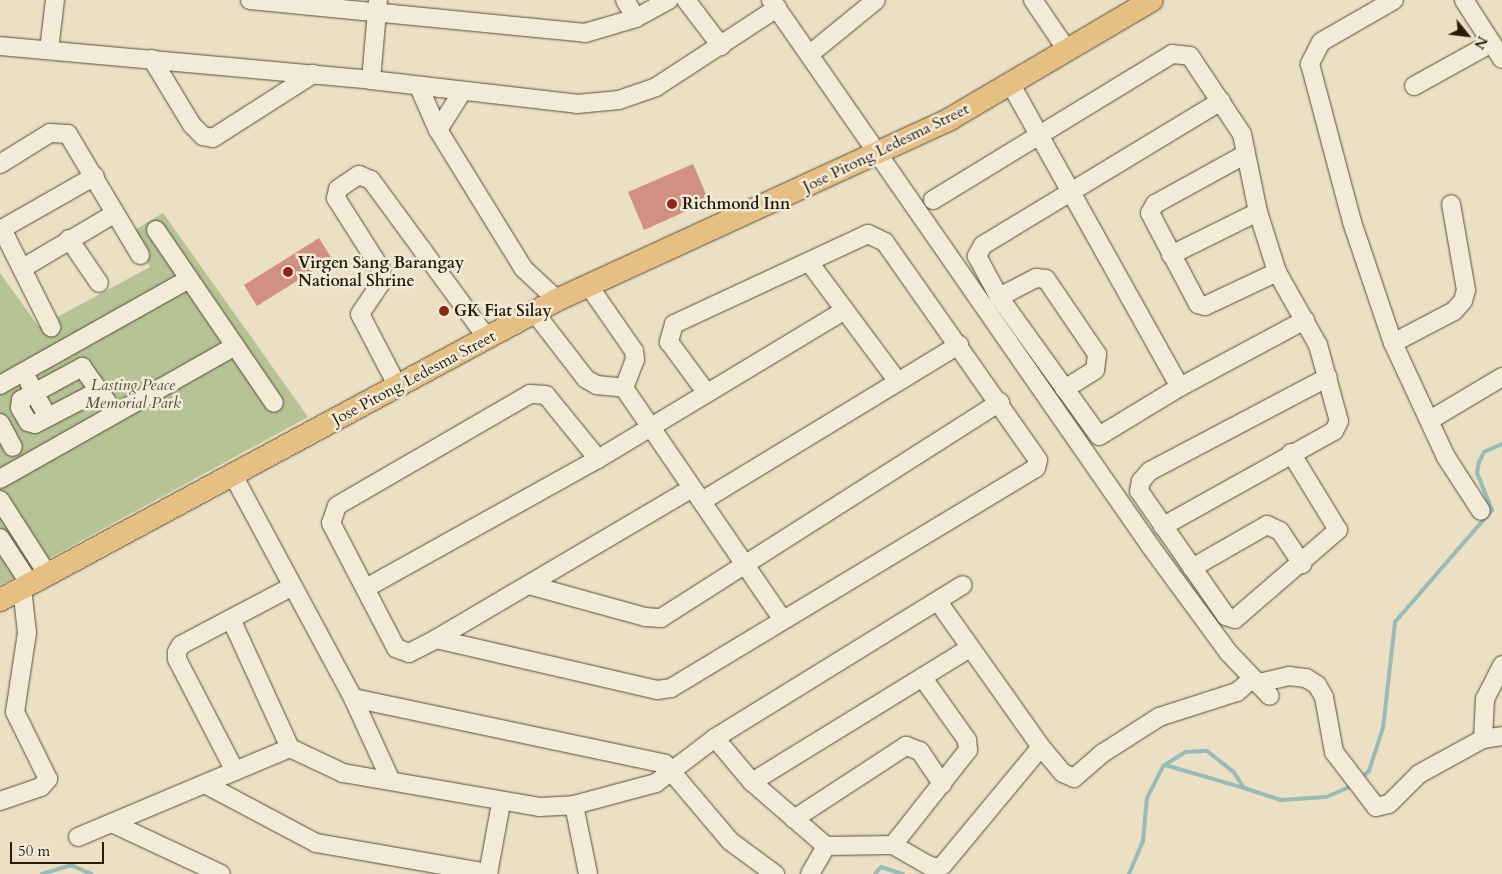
<!DOCTYPE html>
<html>
<head>
<meta charset="utf-8">
<style>
  body { margin:0 }
  #map { position:relative; width:1502px; height:874px; overflow:hidden; background:#ebe0c3; font-family:Cardo,serif }
  div>[style] { position:absolute }
  [style*='--x'] { left:calc(var(--x)*1px); top:calc(var(--y)*1px); width:calc(var(--w)*1px); rotate:calc(var(--a)*1deg) }
  .green>* { inset:0; background:#b5c395 }
  .stream>* { height:4px; margin:-2px; padding:0 2px; transform-origin:2px; border-radius:2px; background:#99bcb9 }
  .building>* { inset:0; background:#d29081 }
  .roads { filter:drop-shadow(0 0 1px #594c39) drop-shadow(0 0 1px #594c39) }
  .minor>* { height:18px; margin:-9px; padding:0 9px; transform-origin:9px; border-radius:9px; background:#f2ebd8 }
  .major>* { height:22px; margin:-11px; padding:0 11px; transform-origin:11px; border-radius:11px; background:#e6c082 }
  .dots>* { width:14px; height:14px; translate:-50% -50%; box-sizing:border-box; border:2px solid #f2ebd8; border-radius:50% }
  span { translate:-50% -50%; white-space:nowrap; text-align:center; line-height:1.15; -webkit-text-stroke:5px #f2ebd8; paint-order:stroke }
  .street-label { font-size:16px; color:#281b0b }
  .poi-label { font-size:16px; color:#281b0b; font-weight:700 }
  .left { translate:0 -50%; text-align:left }
  .park-label { font-size:16px; color:#524d34; font-style:italic }
  .north { position:absolute; left:1442px; top:10px; width:50px; height:50px; -webkit-text-stroke:4px #f2ebd8; paint-order:stroke; rotate:119deg; font-size:14px; font-weight:700; line-height:20px; text-align:center; color:#281b0b }
  .north::after { content:''; display:block; margin:auto; width:18px; height:22px; background:#281b0b; clip-path:polygon(50% 0,100% 100%,50% 72%,0 100%) }
  .scale { position:absolute; left:10px; top:842px; width:94px; height:22px; box-sizing:border-box; border:2px solid #281b0b; border-top:0; padding-left:6px; font-size:15px; line-height:18px; white-space:nowrap; color:#281b0b; -webkit-text-stroke:4px #f2ebd8; paint-order:stroke }
</style>
</head>
<body>
<div id="map">
  <div class="green">
    <i style="clip-path:polygon(163px 213px,308px 417px,0 585px,0 273px,39px 327px,150px 267px,131px 232px)"></i>
  </div>
  <div class="stream">
    <i style="--x:1165;--y:765;--w:82;--a:16.2"></i>
    <i style="--x:1361;--y:778;--w:11;--a:-41"></i>
    <i style="--x:1369;--y:771;--w:45;--a:-72"></i>
    <i style="--x:1383;--y:728;--w:107;--a:-83.5"></i>
    <i style="--x:1395;--y:622;--w:148;--a:-49.1"></i>
    <i style="--x:1492;--y:510;--w:40;--a:-112"></i>
    <i style="--x:1477;--y:473;--w:11;--a:-80"></i>
    <i style="--x:1479;--y:462;--w:11;--a:-63"></i>
    <i style="--x:1484;--y:452;--w:20;--a:-24"></i>
    <i style="--x:42;--y:874;--w:30;--a:-17"></i>
    <i style="--x:71;--y:865;--w:22;--a:24"></i>
    <i style="--x:875;--y:874;--w:9;--a:-49"></i>
    <i style="--x:881;--y:867;--w:23;--a:18"></i>
    <i style="--x:1129;--y:874;--w:36;--a:-67"></i>
    <i style="--x:1143;--y:841;--w:43;--a:-84.7"></i>
    <i style="--x:1147;--y:798;--w:36;--a:-63"></i>
    <i style="--x:1163;--y:766;--w:26;--a:-32"></i>
    <i style="--x:1185;--y:752;--w:22;--a:-3"></i>
    <i style="--x:1207;--y:751;--w:33;--a:38"></i>
    <i style="--x:1233;--y:771;--w:20;--a:57"></i>
    <i style="--x:1244;--y:788;--w:39;--a:18"></i>
    <i style="--x:1281;--y:800;--w:45;--a:-3.8"></i>
    <i style="--x:1326;--y:797;--w:30;--a:-23"></i>
  </div>
  <div class="building">
    <i style="clip-path:polygon(693px 164px,709px 201px,644px 230px,628px 192px)"></i>
    <i style="clip-path:polygon(319px 238px,332px 259px,257px 306px,244px 285px)"></i>
  </div>
  <div class="roads">
    <div class="minor">
      <i style="--x:250;--y:0;--w:337;--a:5.6"></i>
      <i style="--x:585;--y:33;--w:53;--a:-16.4"></i>
      <i style="--x:636;--y:18;--w:38;--a:-29"></i>
      <i style="--x:625;--y:0;--w:21;--a:59"></i>
      <i style="--x:686;--y:0;--w:58;--a:52.7"></i>
      <i style="--x:771;--y:0;--w:666;--a:55.21"></i>
      <i style="--x:1151;--y:547;--w:132;--a:53.7"></i>
      <i style="--x:1229;--y:653;--w:59;--a:46.4"></i>
      <i style="--x:1033;--y:0;--w:60;--a:55.8"></i>
      <i style="--x:1394;--y:0;--w:84;--a:150.1"></i>
      <i style="--x:1321;--y:42;--w:25;--a:117"></i>
      <i style="--x:1310;--y:64;--w:163;--a:75.1"></i>
      <i style="--x:1352;--y:222;--w:128;--a:71.3"></i>
      <i style="--x:1393;--y:343;--w:126;--a:65.1"></i>
      <i style="--x:1446;--y:457;--w:64;--a:57.1"></i>
      <i style="--x:1464;--y:0;--w:70;--a:57.2"></i>
      <i style="--x:0;--y:46;--w:373;--a:5.2"></i>
      <i style="--x:371;--y:80;--w:207;--a:6.6"></i>
      <i style="--x:577;--y:104;--w:42;--a:-5.4"></i>
      <i style="--x:619;--y:100;--w:39;--a:-19"></i>
      <i style="--x:656;--y:87;--w:145;--a:-33.1"></i>
      <i style="--x:49;--y:50;--w:50;--a:-83.2"></i>
      <i style="--x:810;--y:54;--w:85;--a:-39.3"></i>
      <i style="--x:152;--y:59;--w:77;--a:58.8"></i>
      <i style="--x:192;--y:125;--w:16;--a:45"></i>
      <i style="--x:203;--y:136;--w:10;--a:11"></i>
      <i style="--x:213;--y:138;--w:119;--a:-32.6"></i>
      <i style="--x:371;--y:80;--w:80;--a:-85"></i>
      <i style="--x:1010;--y:83;--w:348;--a:60.8"></i>
      <i style="--x:1414;--y:86;--w:89;--a:-28.9"></i>
      <i style="--x:419;--y:87;--w:47;--a:66.2"></i>
      <i style="--x:438;--y:130;--w:163;--a:58.3"></i>
      <i style="--x:524;--y:269;--w:45;--a:43.2"></i>
      <i style="--x:1221;--y:101;--w:278;--a:148.8"></i>
      <i style="--x:983;--y:245;--w:13;--a:119"></i>
      <i style="--x:977;--y:256;--w:47;--a:61.8"></i>
      <i style="--x:999;--y:297;--w:171;--a:54.3"></i>
      <i style="--x:1099;--y:436;--w:95;--a:-31.2"></i>
      <i style="--x:1180;--y:387;--w:142;--a:-28.2"></i>
      <i style="--x:438;--y:130;--w:45;--a:-57.7"></i>
      <i style="--x:1246;--y:154;--w:104;--a:151.2"></i>
      <i style="--x:1155;--y:204;--w:10;--a:119"></i>
      <i style="--x:1150;--y:213;--w:103;--a:62.2"></i>
      <i style="--x:1198;--y:304;--w:7;--a:16"></i>
      <i style="--x:1205;--y:306;--w:80;--a:-25.3"></i>
      <i style="--x:0;--y:164;--w:59;--a:-31.8"></i>
      <i style="--x:50;--y:133;--w:18;--a:3"></i>
      <i style="--x:68;--y:134;--w:141;--a:59.2"></i>
      <i style="--x:933;--y:200;--w:280;--a:-31.4"></i>
      <i style="--x:1172;--y:54;--w:18;--a:6"></i>
      <i style="--x:1190;--y:56;--w:94;--a:56.3"></i>
      <i style="--x:1242;--y:134;--w:80;--a:78.4"></i>
      <i style="--x:1258;--y:212;--w:63;--a:72.4"></i>
      <i style="--x:1277;--y:272;--w:84;--a:60.7"></i>
      <i style="--x:1318;--y:345;--w:79;--a:74.6"></i>
      <i style="--x:1339;--y:421;--w:11;--a:117"></i>
      <i style="--x:1334;--y:431;--w:196;--a:150.9"></i>
      <i style="--x:2;--y:229;--w:110;--a:63.4"></i>
      <i style="--x:0;--y:230;--w:109;--a:-29.6"></i>
      <i style="--x:156;--y:230;--w:209;--a:55.7"></i>
      <i style="--x:69;--y:239;--w:53;--a:55.7"></i>
      <i style="--x:1171;--y:255;--w:97;--a:-26.3"></i>
      <i style="--x:809;--y:262;--w:149;--a:53.4"></i>
      <i style="--x:23;--y:268;--w:106;--a:-30.7"></i>
      <i style="--x:999;--y:297;--w:42;--a:-27.2"></i>
      <i style="--x:1036;--y:278;--w:10;--a:6"></i>
      <i style="--x:1046;--y:279;--w:91;--a:55.8"></i>
      <i style="--x:1097;--y:354;--w:16;--a:97"></i>
      <i style="--x:1095;--y:370;--w:36;--a:148"></i>
      <i style="--x:535;--y:313;--w:83;--a:52.3"></i>
      <i style="--x:586;--y:379;--w:13;--a:29"></i>
      <i style="--x:597;--y:385;--w:27;--a:6"></i>
      <i style="--x:624;--y:388;--w:30;--a:-69"></i>
      <i style="--x:635;--y:360;--w:9;--a:-96"></i>
      <i style="--x:634;--y:351;--w:79;--a:-124.7"></i>
      <i style="--x:1393;--y:343;--w:69;--a:-27.7"></i>
      <i style="--x:1454;--y:311;--w:13;--a:-48"></i>
      <i style="--x:1463;--y:301;--w:11;--a:-75"></i>
      <i style="--x:1466;--y:290;--w:87;--a:-99.9"></i>
      <i style="--x:29;--y:382;--w:12;--a:66"></i>
      <i style="--x:34;--y:393;--w:55;--a:-28.4"></i>
      <i style="--x:82;--y:367;--w:57;--a:54.3"></i>
      <i style="--x:0;--y:385;--w:217;--a:-29.3"></i>
      <i style="--x:398;--y:387;--w:82;--a:-117.5"></i>
      <i style="--x:360;--y:314;--w:40;--a:-56"></i>
      <i style="--x:382;--y:281;--w:12;--a:-95"></i>
      <i style="--x:381;--y:269;--w:84;--a:-122.4"></i>
      <i style="--x:336;--y:198;--w:9;--a:-77"></i>
      <i style="--x:338;--y:189;--w:25;--a:-34"></i>
      <i style="--x:359;--y:175;--w:13;--a:23"></i>
      <i style="--x:371;--y:180;--w:196;--a:53.7"></i>
      <i style="--x:624;--y:388;--w:281;--a:55.6"></i>
      <i style="--x:48;--y:417;--w:28;--a:-120"></i>
      <i style="--x:34;--y:393;--w:15;--a:152"></i>
      <i style="--x:21;--y:400;--w:8;--a:97"></i>
      <i style="--x:20;--y:408;--w:16;--a:60"></i>
      <i style="--x:28;--y:422;--w:7;--a:16"></i>
      <i style="--x:35;--y:424;--w:73;--a:-27.6"></i>
      <i style="--x:1430;--y:420;--w:84;--a:-30.8"></i>
      <i style="--x:0;--y:423;--w:27;--a:62"></i>
      <i style="--x:1291;--y:453;--w:90;--a:58.6"></i>
      <i style="--x:1338;--y:530;--w:136;--a:139.2"></i>
      <i style="--x:1235;--y:619;--w:9;--a:-162"></i>
      <i style="--x:1226;--y:616;--w:152;--a:-124.8"></i>
      <i style="--x:1139;--y:491;--w:10;--a:-79"></i>
      <i style="--x:1141;--y:481;--w:13;--a:-48"></i>
      <i style="--x:1150;--y:471;--w:201;--a:-27.8"></i>
      <i style="--x:598;--y:459;--w:82;--a:-129.1"></i>
      <i style="--x:546;--y:395;--w:16;--a:-176"></i>
      <i style="--x:530;--y:394;--w:223;--a:149.9"></i>
      <i style="--x:337;--y:506;--w:18;--a:109"></i>
      <i style="--x:331;--y:523;--w:141;--a:62.5"></i>
      <i style="--x:396;--y:648;--w:14;--a:21"></i>
      <i style="--x:409;--y:653;--w:30;--a:-27"></i>
      <i style="--x:436;--y:639;--w:297;--a:-30.5"></i>
      <i style="--x:233;--y:475;--w:253;--a:61.7"></i>
      <i style="--x:353;--y:698;--w:91;--a:65.4"></i>
      <i style="--x:0;--y:479;--w:270;--a:-29.5"></i>
      <i style="--x:0;--y:500;--w:89;--a:57.4"></i>
      <i style="--x:702;--y:501;--w:301;--a:-31.3"></i>
      <i style="--x:0;--y:538;--w:55;--a:56.9"></i>
      <i style="--x:1192;--y:568;--w:86;--a:-29.8"></i>
      <i style="--x:1267;--y:525;--w:14;--a:25"></i>
      <i style="--x:1280;--y:531;--w:40;--a:56"></i>
      <i style="--x:529;--y:585;--w:120;--a:15.4"></i>
      <i style="--x:645;--y:617;--w:16;--a:4"></i>
      <i style="--x:661;--y:618;--w:402;--a:-32.5"></i>
      <i style="--x:366;--y:588;--w:265;--a:-29.1"></i>
      <i style="--x:598;--y:459;--w:288;--a:-31.1"></i>
      <i style="--x:231;--y:619;--w:142;--a:65.4"></i>
      <i style="--x:290;--y:748;--w:59;--a:25.3"></i>
      <i style="--x:343;--y:773;--w:199;--a:9.8"></i>
      <i style="--x:539;--y:807;--w:35;--a:-3"></i>
      <i style="--x:574;--y:805;--w:85;--a:-15"></i>
      <i style="--x:656;--y:783;--w:74;--a:-37.3"></i>
      <i style="--x:715;--y:738;--w:291;--a:-31.7"></i>
      <i style="--x:436;--y:639;--w:227;--a:13"></i>
      <i style="--x:657;--y:690;--w:14;--a:-8"></i>
      <i style="--x:671;--y:688;--w:426;--a:-31.1"></i>
      <i style="--x:1036;--y:468;--w:8;--a:-76"></i>
      <i style="--x:1038;--y:460;--w:266;--a:-125.1"></i>
      <i style="--x:885;--y:242;--w:19;--a:-155"></i>
      <i style="--x:868;--y:234;--w:214;--a:155.1"></i>
      <i style="--x:674;--y:324;--w:19;--a:106"></i>
      <i style="--x:669;--y:342;--w:62;--a:53.5"></i>
      <i style="--x:1259;--y:683;--w:31;--a:-13"></i>
      <i style="--x:1289;--y:676;--w:17;--a:7"></i>
      <i style="--x:1306;--y:678;--w:13;--a:32"></i>
      <i style="--x:1317;--y:685;--w:14;--a:60"></i>
      <i style="--x:1324;--y:697;--w:56;--a:79.7"></i>
      <i style="--x:1334;--y:752;--w:69;--a:52.6"></i>
      <i style="--x:1376;--y:807;--w:13;--a:-13"></i>
      <i style="--x:1389;--y:804;--w:42;--a:-45"></i>
      <i style="--x:1419;--y:774;--w:73;--a:-28.7"></i>
      <i style="--x:1483;--y:739;--w:19;--a:-9"></i>
      <i style="--x:353;--y:698;--w:319;--a:11.9"></i>
      <i style="--x:665;--y:764;--w:101;--a:49.8"></i>
      <i style="--x:730;--y:841;--w:56;--a:36.3"></i>
      <i style="--x:715;--y:738;--w:57;--a:49.9"></i>
      <i style="--x:752;--y:782;--w:98;--a:40.9"></i>
      <i style="--x:826;--y:846;--w:67;--a:-0.9"></i>
      <i style="--x:893;--y:845;--w:40;--a:29.7"></i>
      <i style="--x:928;--y:865;--w:9;--a:18"></i>
      <i style="--x:937;--y:868;--w:7;--a:-27"></i>
      <i style="--x:943;--y:865;--w:153;--a:-50.3"></i>
      <i style="--x:1041;--y:747;--w:176;--a:-125.3"></i>
      <i style="--x:1483;--y:739;--w:40;--a:-87.1"></i>
      <i style="--x:1485;--y:699;--w:38;--a:-63"></i>
      <i style="--x:1041;--y:747;--w:34;--a:50"></i>
      <i style="--x:1063;--y:773;--w:12;--a:24"></i>
      <i style="--x:1074;--y:778;--w:38;--a:-41"></i>
      <i style="--x:1103;--y:753;--w:67;--a:-32.7"></i>
      <i style="--x:1159;--y:717;--w:82;--a:-17.8"></i>
      <i style="--x:1237;--y:692;--w:21;--a:-41"></i>
      <i style="--x:235;--y:771;--w:126;--a:-117.4"></i>
      <i style="--x:177;--y:659;--w:7;--a:-90"></i>
      <i style="--x:177;--y:652;--w:8;--a:-60"></i>
      <i style="--x:181;--y:645;--w:124;--a:-27.8"></i>
      <i style="--x:752;--y:782;--w:256;--a:-31.6"></i>
      <i style="--x:205;--y:784;--w:126;--a:28"></i>
      <i style="--x:316;--y:843;--w:175;--a:9.9"></i>
      <i style="--x:0;--y:801;--w:43;--a:-18.9"></i>
      <i style="--x:41;--y:787;--w:11;--a:-49"></i>
      <i style="--x:48;--y:779;--w:75;--a:-116.2"></i>
      <i style="--x:15;--y:712;--w:80;--a:-81.4"></i>
      <i style="--x:27;--y:633;--w:45;--a:-96.3"></i>
      <i style="--x:574;--y:805;--w:70;--a:78.5"></i>
      <i style="--x:794;--y:819;--w:134;--a:-33.1"></i>
      <i style="--x:906;--y:746;--w:15;--a:20"></i>
      <i style="--x:920;--y:751;--w:40;--a:56"></i>
      <i style="--x:112;--y:823;--w:120;--a:25.1"></i>
      <i style="--x:78;--y:837;--w:230;--a:-22.8"></i>
      <i style="--x:893;--y:845;--w:121;--a:-51.7"></i>
      <i style="--x:968;--y:750;--w:10;--a:-96"></i>
      <i style="--x:967;--y:740;--w:77;--a:-125.5"></i>
      <i style="--x:488;--y:874;--w:72;--a:-79.6"></i>
      <i style="--x:810;--y:874;--w:32;--a:-60"></i>
    </div>
    <div class="major">
      <i style="--x:0;--y:600;--w:633;--a:-28.31"></i>
      <i style="--x:557;--y:300;--w:433;--a:-24.7"></i>
      <i style="--x:950;--y:119;--w:234;--a:-30.5"></i>
    </div>
  </div>
  <div class="dots">
    <i style="left:672px;top:204px;background:#8f2418"></i>
    <i style="left:288px;top:272px;background:#8f2418"></i>
    <i style="left:444px;top:311px;background:#8f2418"></i>
  </div>
  <div class="street-label">
    <span style="left:886px;top:148px;rotate:-26deg">Jose Pitong Ledesma Street</span>
    <span style="left:414px;top:378px;rotate:-28deg">Jose Pitong Ledesma Street</span>
  </div>
  <div class="poi-label">
    <span class="left" style="left:682px;top:204px">Richmond Inn</span>
    <span class="left" style="left:298px;top:272px">Virgen Sang Barangay<br>National Shrine</span>
    <span class="left" style="left:454px;top:311px">GK Fiat Silay</span>
  </div>
  <div class="park-label">
    <span style="left:133px;top:394px">Lasting Peace<br>Memorial Park</span>
  </div>
  <div class="north">N</div>
  <div class="scale">50 m</div>
</div>
</body>
</html>
